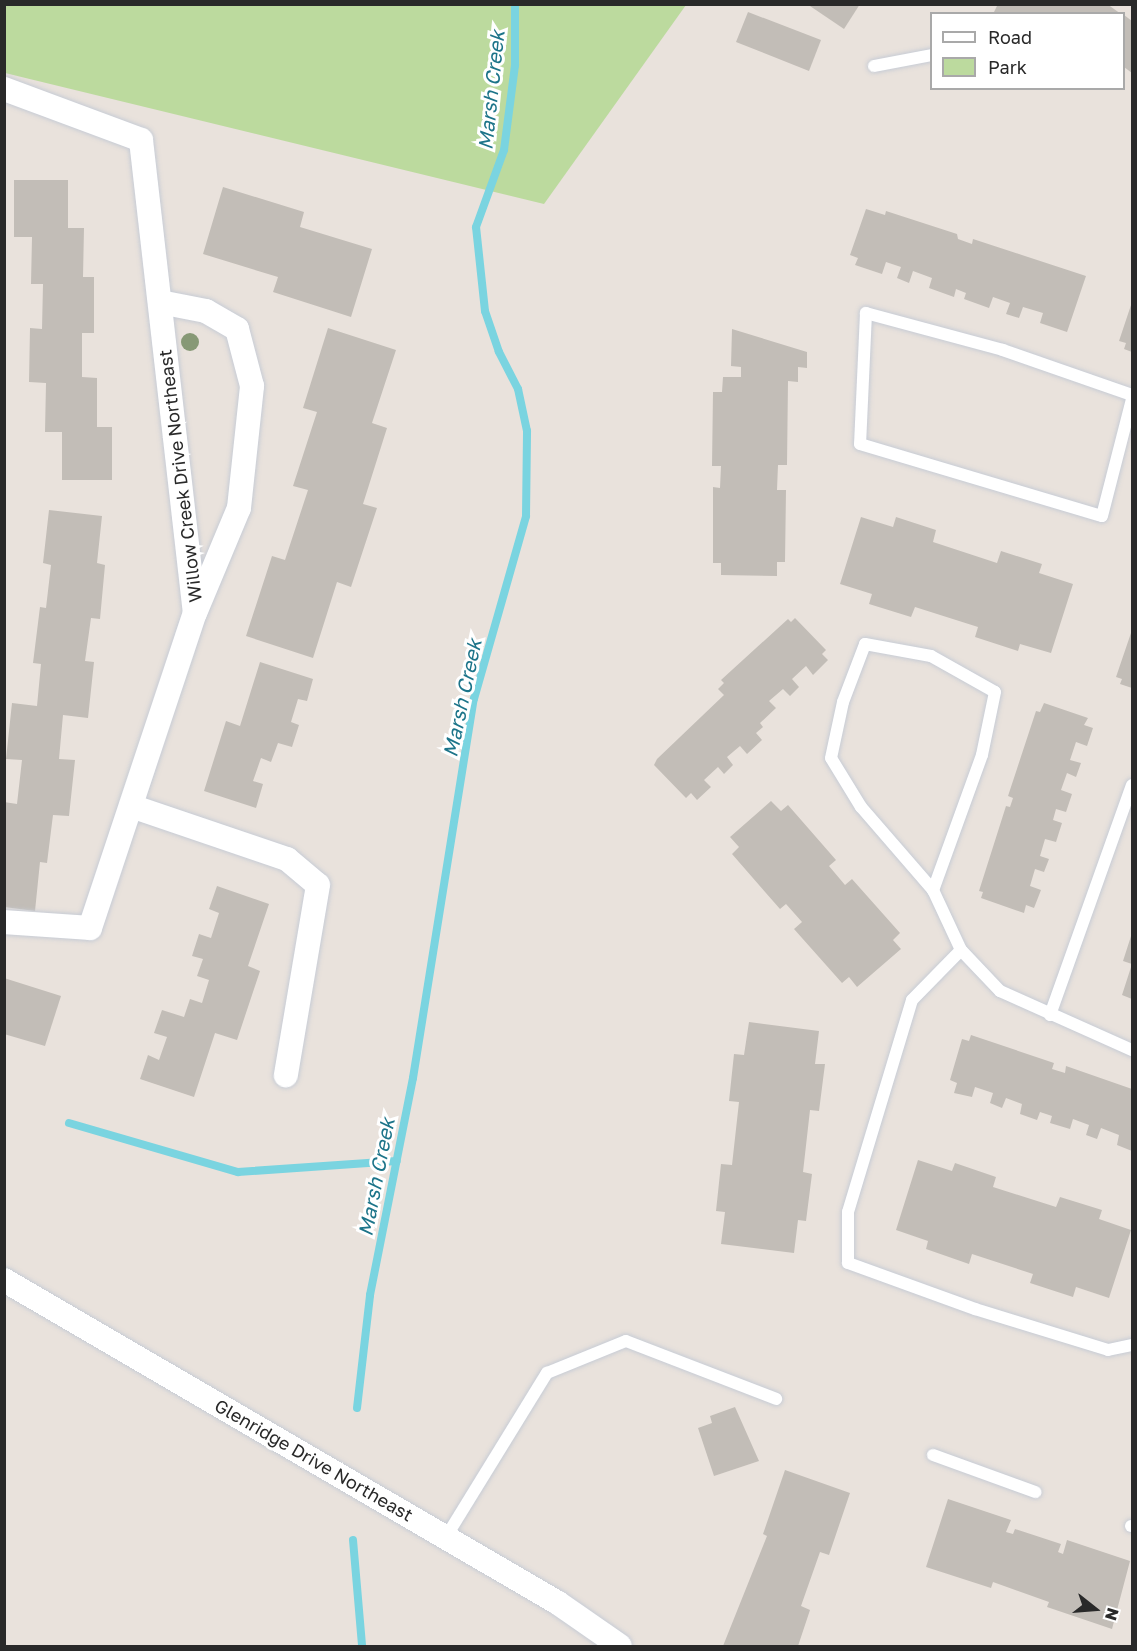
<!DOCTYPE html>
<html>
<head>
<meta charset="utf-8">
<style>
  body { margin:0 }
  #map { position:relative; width:1137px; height:1651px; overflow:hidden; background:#e9e2dc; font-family:"Golos Text",sans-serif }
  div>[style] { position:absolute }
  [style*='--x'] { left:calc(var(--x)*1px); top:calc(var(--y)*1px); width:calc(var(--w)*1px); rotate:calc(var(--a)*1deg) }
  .green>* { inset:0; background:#bcda9e }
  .stream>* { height:8px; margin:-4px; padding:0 4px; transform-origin:4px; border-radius:4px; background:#7ad4e0 }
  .building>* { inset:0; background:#c2bdb7 }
  .roads { filter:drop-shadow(0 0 2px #c7ccd5) drop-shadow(0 0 2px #c7ccd5) }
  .lane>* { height:12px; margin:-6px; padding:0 6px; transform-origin:6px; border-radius:6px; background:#fff }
  .street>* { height:24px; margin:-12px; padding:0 12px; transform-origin:12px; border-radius:12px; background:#fff }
  .trees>* { width:18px; height:18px; margin:-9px; border-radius:50%; background:#879976 }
  span { translate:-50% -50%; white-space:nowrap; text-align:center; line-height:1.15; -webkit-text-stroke:6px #fff; paint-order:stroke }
  .street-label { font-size:18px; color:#292929 }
  .water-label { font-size:20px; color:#1c7489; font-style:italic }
  .frame { position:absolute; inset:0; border:6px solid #292929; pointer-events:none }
  .legend { position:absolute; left:930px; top:12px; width:195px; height:78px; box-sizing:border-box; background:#fff; border:2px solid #a9a9a9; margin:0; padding:8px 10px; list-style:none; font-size:18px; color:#292929 }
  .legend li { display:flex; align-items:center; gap:12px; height:30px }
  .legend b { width:30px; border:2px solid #a9a9a9 }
  .north { position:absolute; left:1065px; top:1579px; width:60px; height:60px; -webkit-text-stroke:4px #fff; paint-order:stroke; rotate:107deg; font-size:16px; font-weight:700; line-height:24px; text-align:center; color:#292929 }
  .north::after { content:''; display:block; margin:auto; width:21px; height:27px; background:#292929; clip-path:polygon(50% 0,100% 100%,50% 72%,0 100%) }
</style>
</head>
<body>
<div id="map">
  <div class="green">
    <i style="clip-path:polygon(5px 4px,686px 4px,686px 5px,544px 204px,5px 73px)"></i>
  </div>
  <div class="stream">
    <i style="--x:69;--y:1123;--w:176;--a:16.2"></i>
    <i style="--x:238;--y:1172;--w:159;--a:-4"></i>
    <i style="--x:357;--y:1408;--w:114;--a:-83.4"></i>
    <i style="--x:370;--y:1295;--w:221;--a:-78.8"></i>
    <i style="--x:413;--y:1078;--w:384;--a:-80.9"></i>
    <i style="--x:474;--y:699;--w:190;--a:-74.1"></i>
    <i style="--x:526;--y:516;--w:85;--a:-89.3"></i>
    <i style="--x:527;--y:431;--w:43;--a:-102.1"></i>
    <i style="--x:518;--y:389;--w:42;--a:-117.2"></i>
    <i style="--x:499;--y:352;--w:43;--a:-108.9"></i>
    <i style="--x:485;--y:311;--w:84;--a:-96.1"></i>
    <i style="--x:476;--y:227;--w:82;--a:-70"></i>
    <i style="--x:504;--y:150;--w:86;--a:-82.6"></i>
    <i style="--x:515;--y:65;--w:61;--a:-90"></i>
    <i style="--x:353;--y:1540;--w:106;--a:85.1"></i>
  </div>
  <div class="building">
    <i style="clip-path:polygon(807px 4px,860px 4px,844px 29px)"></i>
    <i style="clip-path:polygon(998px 4px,1107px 4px,1121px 14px,993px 14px)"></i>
    <i style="clip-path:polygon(748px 12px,821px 40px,809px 71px,736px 42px)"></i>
    <i style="clip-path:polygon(1124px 15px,1132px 21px,1132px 73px,1124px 67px)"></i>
    <i style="clip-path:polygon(14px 180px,68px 180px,68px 228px,84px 228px,83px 277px,94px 277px,94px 333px,82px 333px,82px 377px,97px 378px,97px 427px,112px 427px,112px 480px,62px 480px,62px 432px,45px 432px,46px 383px,29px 382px,30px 328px,42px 329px,43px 284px,31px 284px,32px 237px,14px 237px)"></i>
    <i style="clip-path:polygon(223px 187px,304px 212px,300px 227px,372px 249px,351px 317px,273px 292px,278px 277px,203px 254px)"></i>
    <i style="clip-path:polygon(866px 209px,885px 215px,886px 211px,957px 234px,958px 239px,972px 244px,973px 239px,1086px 276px,1067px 332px,1040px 323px,1043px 313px,1023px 307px,1019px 318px,1006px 314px,1010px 303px,993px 297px,989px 308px,964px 299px,966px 293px,956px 289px,954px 297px,929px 288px,932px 278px,913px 271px,909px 283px,897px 278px,901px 267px,886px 262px,882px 274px,855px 265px,858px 258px,850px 255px)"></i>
    <i style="clip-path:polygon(1132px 302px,1132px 352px,1124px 349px,1126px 343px,1119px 341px)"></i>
    <i style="clip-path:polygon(328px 328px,396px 350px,372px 423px,387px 428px,363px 504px,377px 508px,351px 587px,337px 582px,313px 658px,246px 636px,272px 556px,285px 560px,308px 490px,293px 486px,317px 412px,303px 408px)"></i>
    <i style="clip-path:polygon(732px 329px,807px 352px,807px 368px,798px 367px,798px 382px,788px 381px,787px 465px,778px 465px,777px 490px,786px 490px,785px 562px,777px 562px,777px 576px,721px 575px,721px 563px,713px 563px,713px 487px,720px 488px,721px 466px,712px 466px,713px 392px,722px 392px,723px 377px,741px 377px,741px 367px,731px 366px)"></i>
    <i style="clip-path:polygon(49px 510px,102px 516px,97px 563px,105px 565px,100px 619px,91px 618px,85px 661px,94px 662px,88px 718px,63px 715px,59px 759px,75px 760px,69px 816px,53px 815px,47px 863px,40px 862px,35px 911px,4px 907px,4px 802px,17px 804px,22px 760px,6px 759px,12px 703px,37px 706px,41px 664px,33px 663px,40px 607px,46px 608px,51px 565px,43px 563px)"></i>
    <i style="clip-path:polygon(861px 517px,893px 527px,896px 517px,936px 530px,933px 542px,997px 563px,1001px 551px,1042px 564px,1039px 573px,1073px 584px,1051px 653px,1020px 644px,1018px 651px,975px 637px,978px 627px,915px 607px,911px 617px,869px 604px,872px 594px,840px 584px)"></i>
    <i style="clip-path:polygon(795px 618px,826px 650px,822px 654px,828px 660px,813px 675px,806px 666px,792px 679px,799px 687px,790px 696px,783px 689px,769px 701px,776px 708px,760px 723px,763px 727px,756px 733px,762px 740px,747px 754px,740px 746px,727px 757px,733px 765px,724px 774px,718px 767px,704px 780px,711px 787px,697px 800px,691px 793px,686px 798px,654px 765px,657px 759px,724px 695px,718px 689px,724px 683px,721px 680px,788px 619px,791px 622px)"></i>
    <i style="clip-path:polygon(1132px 630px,1132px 688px,1120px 684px,1122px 679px,1116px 677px)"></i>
    <i style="clip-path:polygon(260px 662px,313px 679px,307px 701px,298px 699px,291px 722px,299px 725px,292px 747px,278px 743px,271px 762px,261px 758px,253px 781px,263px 784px,256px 808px,204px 791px,226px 721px,240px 726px)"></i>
    <i style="clip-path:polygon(1044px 703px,1088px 718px,1084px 725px,1093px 728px,1087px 746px,1076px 742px,1070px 760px,1081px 763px,1076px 777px,1067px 773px,1061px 790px,1072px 794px,1066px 812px,1056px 809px,1053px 820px,1062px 823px,1056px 842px,1045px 839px,1040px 856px,1049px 859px,1044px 872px,1035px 869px,1030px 886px,1041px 890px,1034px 908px,1026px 905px,1024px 913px,981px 898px,983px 892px,979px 891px,1006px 806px,1010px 807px,1013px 798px,1008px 796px,1036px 711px,1040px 712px)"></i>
    <i style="clip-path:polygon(771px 801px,781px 811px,788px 805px,836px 860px,829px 866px,845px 885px,852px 879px,900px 933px,893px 940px,901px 949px,857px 987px,849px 977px,842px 983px,794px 929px,802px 922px,786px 904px,780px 909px,732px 854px,739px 847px,730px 837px)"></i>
    <i style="clip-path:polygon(217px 886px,269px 904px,248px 966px,260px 971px,237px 1040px,215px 1033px,194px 1097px,140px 1079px,148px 1055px,159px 1060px,167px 1037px,154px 1033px,162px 1010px,184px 1017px,190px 999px,202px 1003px,209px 980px,197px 976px,203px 959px,192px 956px,199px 934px,211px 938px,219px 913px,209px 909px)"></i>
    <i style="clip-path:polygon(1132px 933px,1132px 999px,1122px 995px,1132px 964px,1123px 961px)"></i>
    <i style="clip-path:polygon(4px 978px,61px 996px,45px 1046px,4px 1034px)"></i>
    <i style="clip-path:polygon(749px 1022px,819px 1031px,815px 1064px,825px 1064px,819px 1111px,810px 1110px,803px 1172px,812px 1174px,806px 1221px,798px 1220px,794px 1253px,721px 1244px,725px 1212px,716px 1211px,721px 1164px,732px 1165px,739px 1102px,729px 1101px,734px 1054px,744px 1055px)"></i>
    <i style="clip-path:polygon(971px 1035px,1054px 1063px,1052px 1069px,1065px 1073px,1066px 1066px,1132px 1089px,1132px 1151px,1117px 1145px,1119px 1135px,1101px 1128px,1097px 1139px,1086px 1135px,1089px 1125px,1073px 1119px,1070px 1129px,1050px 1123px,1052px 1116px,1040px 1112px,1037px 1120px,1020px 1114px,1022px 1104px,1006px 1098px,1002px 1108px,990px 1103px,993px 1093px,975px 1087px,972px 1097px,954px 1093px,957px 1083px,950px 1080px,962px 1039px,969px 1041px)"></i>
    <i style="clip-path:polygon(918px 1160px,952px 1171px,955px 1163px,996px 1177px,993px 1187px,1056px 1207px,1060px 1197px,1102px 1210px,1099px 1219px,1131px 1230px,1109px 1298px,1076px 1287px,1073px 1297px,1030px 1283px,1033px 1274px,972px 1254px,969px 1264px,926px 1249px,928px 1241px,896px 1230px)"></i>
    <i style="clip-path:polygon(735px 1407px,759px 1461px,714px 1476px,698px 1428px,712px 1423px,710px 1416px)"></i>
    <i style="clip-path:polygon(785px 1470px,850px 1493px,829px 1555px,820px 1552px,801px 1606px,810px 1610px,798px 1646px,723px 1646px,767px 1536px,763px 1534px)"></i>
    <i style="clip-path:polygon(948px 1499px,1011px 1520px,1006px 1532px,1013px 1534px,1015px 1529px,1061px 1544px,1058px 1552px,1063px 1554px,1067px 1540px,1130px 1561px,1112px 1629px,1047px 1607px,1049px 1602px,993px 1582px,991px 1588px,926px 1567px)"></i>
  </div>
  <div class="roads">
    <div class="lane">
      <i style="--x:874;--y:66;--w:59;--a:-10.7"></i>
      <i style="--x:1132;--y:395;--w:137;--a:-160.8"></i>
      <i style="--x:1003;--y:350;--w:142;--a:-164.9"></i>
      <i style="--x:866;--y:313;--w:131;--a:92.6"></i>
      <i style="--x:860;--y:444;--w:252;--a:16.6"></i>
      <i style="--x:1102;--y:516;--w:121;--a:-75.6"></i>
      <i style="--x:933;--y:890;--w:110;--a:-130.9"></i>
      <i style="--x:861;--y:807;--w:57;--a:-121.5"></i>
      <i style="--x:831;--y:758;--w:57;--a:-77.9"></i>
      <i style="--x:843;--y:702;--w:62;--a:-69.2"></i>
      <i style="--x:865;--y:644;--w:67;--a:10.3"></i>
      <i style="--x:931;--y:656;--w:73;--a:29.4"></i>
      <i style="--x:995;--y:692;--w:64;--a:101.7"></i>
      <i style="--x:982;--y:755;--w:144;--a:109.9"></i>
      <i style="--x:933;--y:890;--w:66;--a:65"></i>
      <i style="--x:961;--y:950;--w:57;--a:46.4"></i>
      <i style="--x:1000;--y:991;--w:145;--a:24.1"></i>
      <i style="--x:961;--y:950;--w:70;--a:134.4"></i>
      <i style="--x:912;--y:1000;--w:221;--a:106.8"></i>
      <i style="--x:848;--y:1212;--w:51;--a:90"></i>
      <i style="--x:848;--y:1263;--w:135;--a:19.9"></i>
      <i style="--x:975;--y:1309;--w:139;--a:17.1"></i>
      <i style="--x:1108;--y:1350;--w:25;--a:-12"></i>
      <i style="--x:1050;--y:1015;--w:244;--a:-70.4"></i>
      <i style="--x:933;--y:1455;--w:109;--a:19.9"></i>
      <i style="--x:1131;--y:1526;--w:1;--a:0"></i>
      <i style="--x:446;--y:1537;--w:193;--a:-58.4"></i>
      <i style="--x:547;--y:1373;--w:85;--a:-22.1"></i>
      <i style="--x:626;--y:1341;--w:161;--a:21.1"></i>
    </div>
    <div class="street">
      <i style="--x:4;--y:89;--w:146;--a:20.4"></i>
      <i style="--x:141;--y:140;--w:474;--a:83.5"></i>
      <i style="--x:131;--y:806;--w:165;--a:18.8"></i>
      <i style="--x:287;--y:859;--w:40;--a:40"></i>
      <i style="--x:318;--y:885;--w:193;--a:99.6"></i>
      <i style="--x:4;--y:922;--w:86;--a:4"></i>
      <i style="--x:90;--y:928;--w:332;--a:-71.6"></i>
      <i style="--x:195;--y:613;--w:114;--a:-67.3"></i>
      <i style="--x:239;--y:508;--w:123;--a:-83.9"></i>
      <i style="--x:252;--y:386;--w:59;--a:-104.7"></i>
      <i style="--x:237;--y:329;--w:36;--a:-150"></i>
      <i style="--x:206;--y:311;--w:47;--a:-168.9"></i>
      <i style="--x:4;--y:1280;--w:641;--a:30.24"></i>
      <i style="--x:558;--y:1603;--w:75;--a:34.7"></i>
    </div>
  </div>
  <div class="trees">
    <i style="left:190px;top:342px"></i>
  </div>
  <div class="street-label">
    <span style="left:180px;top:476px;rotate:-97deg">Willow Creek Drive Northeast</span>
    <span style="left:314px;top:1460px;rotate:30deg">Glenridge Drive Northeast</span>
  </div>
  <div class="water-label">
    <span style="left:491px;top:90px;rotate:-84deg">Marsh Creek</span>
    <span style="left:462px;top:698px;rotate:-78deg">Marsh Creek</span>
    <span style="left:376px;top:1177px;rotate:-79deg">Marsh Creek</span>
  </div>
  <div class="frame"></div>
  <ul class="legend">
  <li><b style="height:8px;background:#fff"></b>Road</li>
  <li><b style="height:16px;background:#bcda9e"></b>Park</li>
  </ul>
  <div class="north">N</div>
</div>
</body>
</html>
